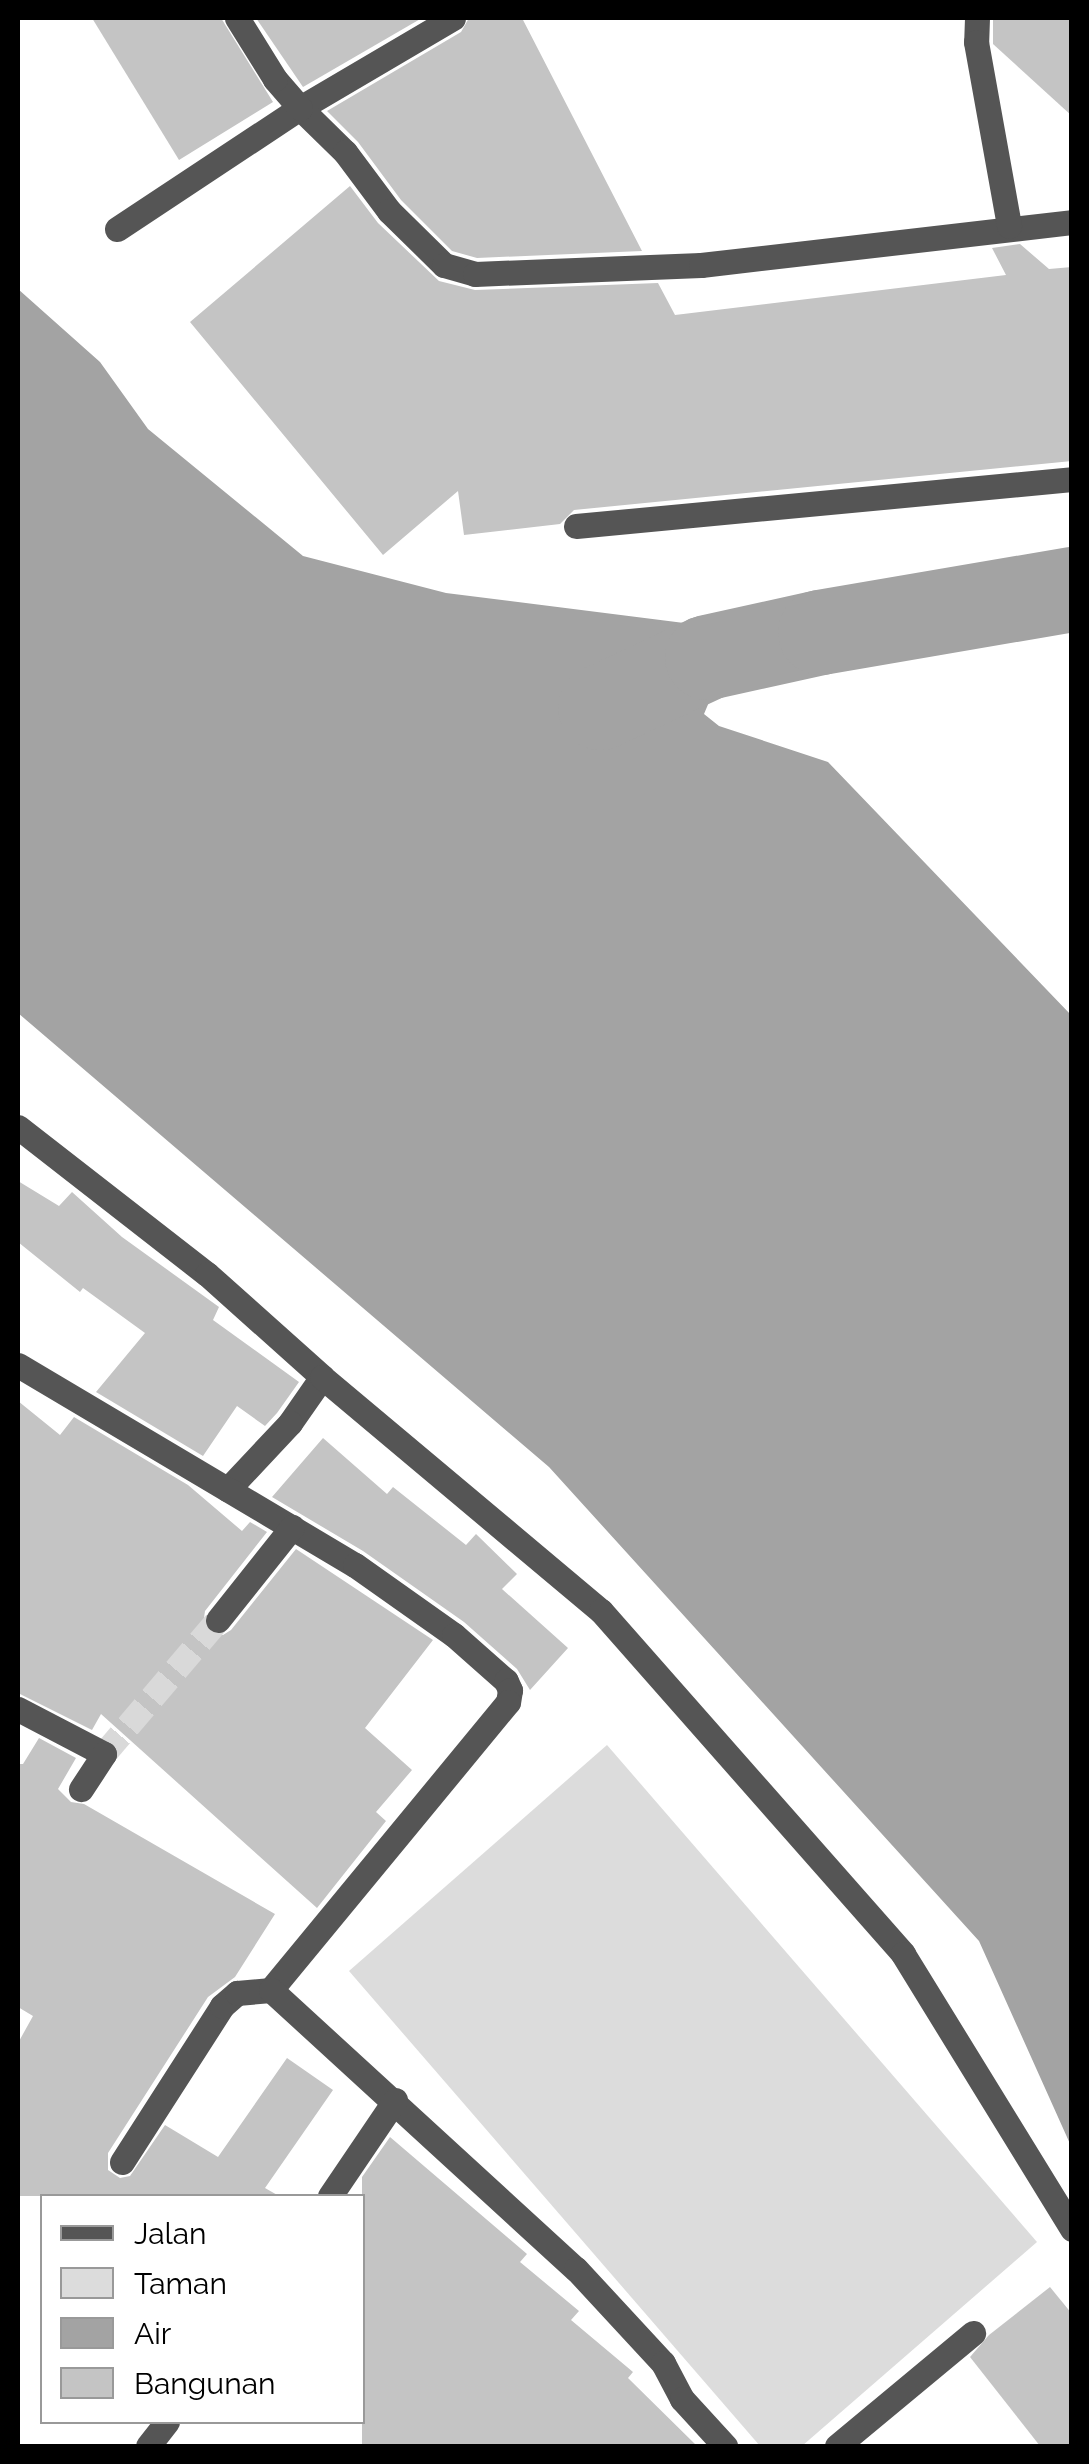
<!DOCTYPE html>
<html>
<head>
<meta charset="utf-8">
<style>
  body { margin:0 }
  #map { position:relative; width:1089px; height:2464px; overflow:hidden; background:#fff; font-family:Raleway,sans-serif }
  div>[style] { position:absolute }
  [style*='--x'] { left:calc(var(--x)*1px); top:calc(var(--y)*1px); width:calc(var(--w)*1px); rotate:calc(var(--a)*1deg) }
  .green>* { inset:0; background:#dcdcdc }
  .water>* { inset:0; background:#a3a3a3 }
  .river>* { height:85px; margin:-42.5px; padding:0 42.5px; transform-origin:42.5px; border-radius:42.5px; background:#a3a3a3 }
  .building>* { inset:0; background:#c4c4c4 }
  .minor-tunnel>* { height:25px; margin-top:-12.5px; transform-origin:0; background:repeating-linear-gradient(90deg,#d9d9d9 0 25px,transparent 0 37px) }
  .minor>* { height:25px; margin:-12.5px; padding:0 12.5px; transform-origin:12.5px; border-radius:12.5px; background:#555 }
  span { translate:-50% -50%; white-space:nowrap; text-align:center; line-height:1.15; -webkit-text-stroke:8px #fff; paint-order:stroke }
  .frame { position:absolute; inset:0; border:20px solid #000; pointer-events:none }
  .legend { position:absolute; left:40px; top:2194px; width:325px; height:230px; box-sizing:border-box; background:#fff; border:2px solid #999; margin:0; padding:12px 18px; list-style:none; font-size:30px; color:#000 }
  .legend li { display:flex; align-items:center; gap:20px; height:50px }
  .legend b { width:50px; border:2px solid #999 }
</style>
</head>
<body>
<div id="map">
  <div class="green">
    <i style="clip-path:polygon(607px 1745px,1037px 2242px,802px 2446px,760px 2446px,349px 1971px)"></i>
  </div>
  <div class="water">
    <i style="clip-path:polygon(18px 289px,100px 362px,148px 429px,303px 556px,446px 593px,692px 624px,717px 683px,704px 714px,719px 726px,828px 762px,1071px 1015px,1071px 2146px,979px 1941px,549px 1467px,18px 1013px)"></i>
  </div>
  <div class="river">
    <i style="--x:600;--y:707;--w:118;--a:-25"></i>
    <i style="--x:707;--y:657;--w:116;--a:-12.5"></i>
    <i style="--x:820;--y:632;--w:256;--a:-9.7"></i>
  </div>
  <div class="building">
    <i style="clip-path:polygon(92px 18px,221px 18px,273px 102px,179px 160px)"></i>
    <i style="clip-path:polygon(256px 18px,422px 18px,303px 87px)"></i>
    <i style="clip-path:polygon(469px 18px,522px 18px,642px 251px,477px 258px,452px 251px,401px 200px,358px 142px,327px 111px,461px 32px)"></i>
    <i style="clip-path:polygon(993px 18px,1072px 18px,1072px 116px,993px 44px)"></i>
    <i style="clip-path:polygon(350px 186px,378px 223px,439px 281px,475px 290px,658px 283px,675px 315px,1006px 275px,992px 248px,1020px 244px,1049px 269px,1072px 267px,1072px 461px,574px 510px,560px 524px,464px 535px,458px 491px,383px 555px,190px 322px)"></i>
    <i style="clip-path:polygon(18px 1181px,59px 1206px,72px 1192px,122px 1237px,219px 1307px,213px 1320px,299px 1382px,277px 1413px,265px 1426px,237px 1406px,203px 1456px,96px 1392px,145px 1333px,83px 1288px,80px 1292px,18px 1242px)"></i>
    <i style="clip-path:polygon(18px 1401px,60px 1435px,74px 1417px,188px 1485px,242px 1531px,250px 1522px,267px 1532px,205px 1611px,203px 1625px,209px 1633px,223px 1635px,231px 1630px,296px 1549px,433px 1640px,365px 1728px,412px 1770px,376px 1812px,386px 1821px,317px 1908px,101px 1714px,92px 1730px,18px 1693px)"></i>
    <i style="clip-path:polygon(323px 1438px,387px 1494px,393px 1487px,466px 1545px,476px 1534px,517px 1574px,502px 1589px,568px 1648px,530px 1690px,517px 1669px,464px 1622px,363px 1551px,272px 1497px)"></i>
    <i style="clip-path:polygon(39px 1738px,76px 1758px,58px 1789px,71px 1802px,84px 1804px,275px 1914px,235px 1977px,208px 1997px,108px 2153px,108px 2170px,120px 2178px,130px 2176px,165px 2125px,218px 2157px,287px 2058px,333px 2090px,265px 2188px,279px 2196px,18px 2196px,18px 2043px,33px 2016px,18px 2007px,18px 1764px,23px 1764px)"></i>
    <i style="clip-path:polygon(390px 2137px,527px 2254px,520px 2262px,579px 2311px,571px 2320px,633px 2372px,628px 2378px,697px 2446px,362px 2446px,362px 2177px)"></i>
    <i style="clip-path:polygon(1050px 2287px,1072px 2314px,1072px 2446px,1040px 2446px,970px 2357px,989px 2335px)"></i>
  </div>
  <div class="minor-tunnel">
    <i style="--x:104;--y:1754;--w:176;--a:-49.6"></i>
  </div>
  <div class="minor">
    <i style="--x:453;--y:18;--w:178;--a:149.5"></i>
    <i style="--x:300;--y:108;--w:63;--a:44.4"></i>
    <i style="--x:345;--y:152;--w:74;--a:53.3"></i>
    <i style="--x:389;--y:211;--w:77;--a:44.5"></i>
    <i style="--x:444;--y:265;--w:32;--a:16"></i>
    <i style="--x:475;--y:274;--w:226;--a:-2.3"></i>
    <i style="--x:701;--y:265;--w:373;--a:-6.6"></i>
    <i style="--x:977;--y:18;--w:24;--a:92"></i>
    <i style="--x:976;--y:42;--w:187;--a:79.8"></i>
    <i style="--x:117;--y:229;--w:219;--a:-33.5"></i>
    <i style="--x:300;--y:108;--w:38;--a:-131"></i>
    <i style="--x:275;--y:79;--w:72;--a:-121.9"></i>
    <i style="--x:576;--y:526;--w:498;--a:-5.4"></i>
    <i style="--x:18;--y:1127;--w:239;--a:37.9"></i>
    <i style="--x:207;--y:1274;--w:154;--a:41.8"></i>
    <i style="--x:322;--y:1377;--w:56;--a:124.8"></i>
    <i style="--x:290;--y:1423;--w:91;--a:133.2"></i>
    <i style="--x:18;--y:1365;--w:392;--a:30.7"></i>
    <i style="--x:355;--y:1565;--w:121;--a:35.3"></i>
    <i style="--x:454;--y:1635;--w:69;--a:41.5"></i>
    <i style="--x:506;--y:1681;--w:10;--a:66"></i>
    <i style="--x:510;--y:1690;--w:12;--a:99"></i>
    <i style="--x:508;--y:1702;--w:373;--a:129.5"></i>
    <i style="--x:322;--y:1377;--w:364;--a:40"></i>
    <i style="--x:601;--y:1611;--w:457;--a:48.6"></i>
    <i style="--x:903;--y:1954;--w:323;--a:58.4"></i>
    <i style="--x:218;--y:1620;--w:119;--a:-51.5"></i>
    <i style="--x:18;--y:1709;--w:97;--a:27.6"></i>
    <i style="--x:104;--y:1754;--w:42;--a:123.3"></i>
    <i style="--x:122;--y:2162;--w:185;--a:-57.3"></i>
    <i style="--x:222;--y:2006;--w:20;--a:-41"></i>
    <i style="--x:237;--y:1993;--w:34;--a:-5"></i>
    <i style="--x:271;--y:1990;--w:413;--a:42.5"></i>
    <i style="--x:576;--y:2269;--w:128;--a:47.2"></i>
    <i style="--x:663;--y:2363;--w:41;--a:62.2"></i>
    <i style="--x:682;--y:2399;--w:64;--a:47.5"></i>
    <i style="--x:330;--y:2196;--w:116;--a:-55.9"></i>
    <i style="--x:148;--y:2446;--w:31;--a:-52"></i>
    <i style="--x:837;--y:2446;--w:177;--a:-39.7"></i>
  </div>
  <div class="frame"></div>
  <ul class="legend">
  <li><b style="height:12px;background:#555"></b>Jalan</li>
  <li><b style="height:28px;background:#dcdcdc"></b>Taman</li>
  <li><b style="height:28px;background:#a3a3a3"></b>Air</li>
  <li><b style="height:28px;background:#c4c4c4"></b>Bangunan</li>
  </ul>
</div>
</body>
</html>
